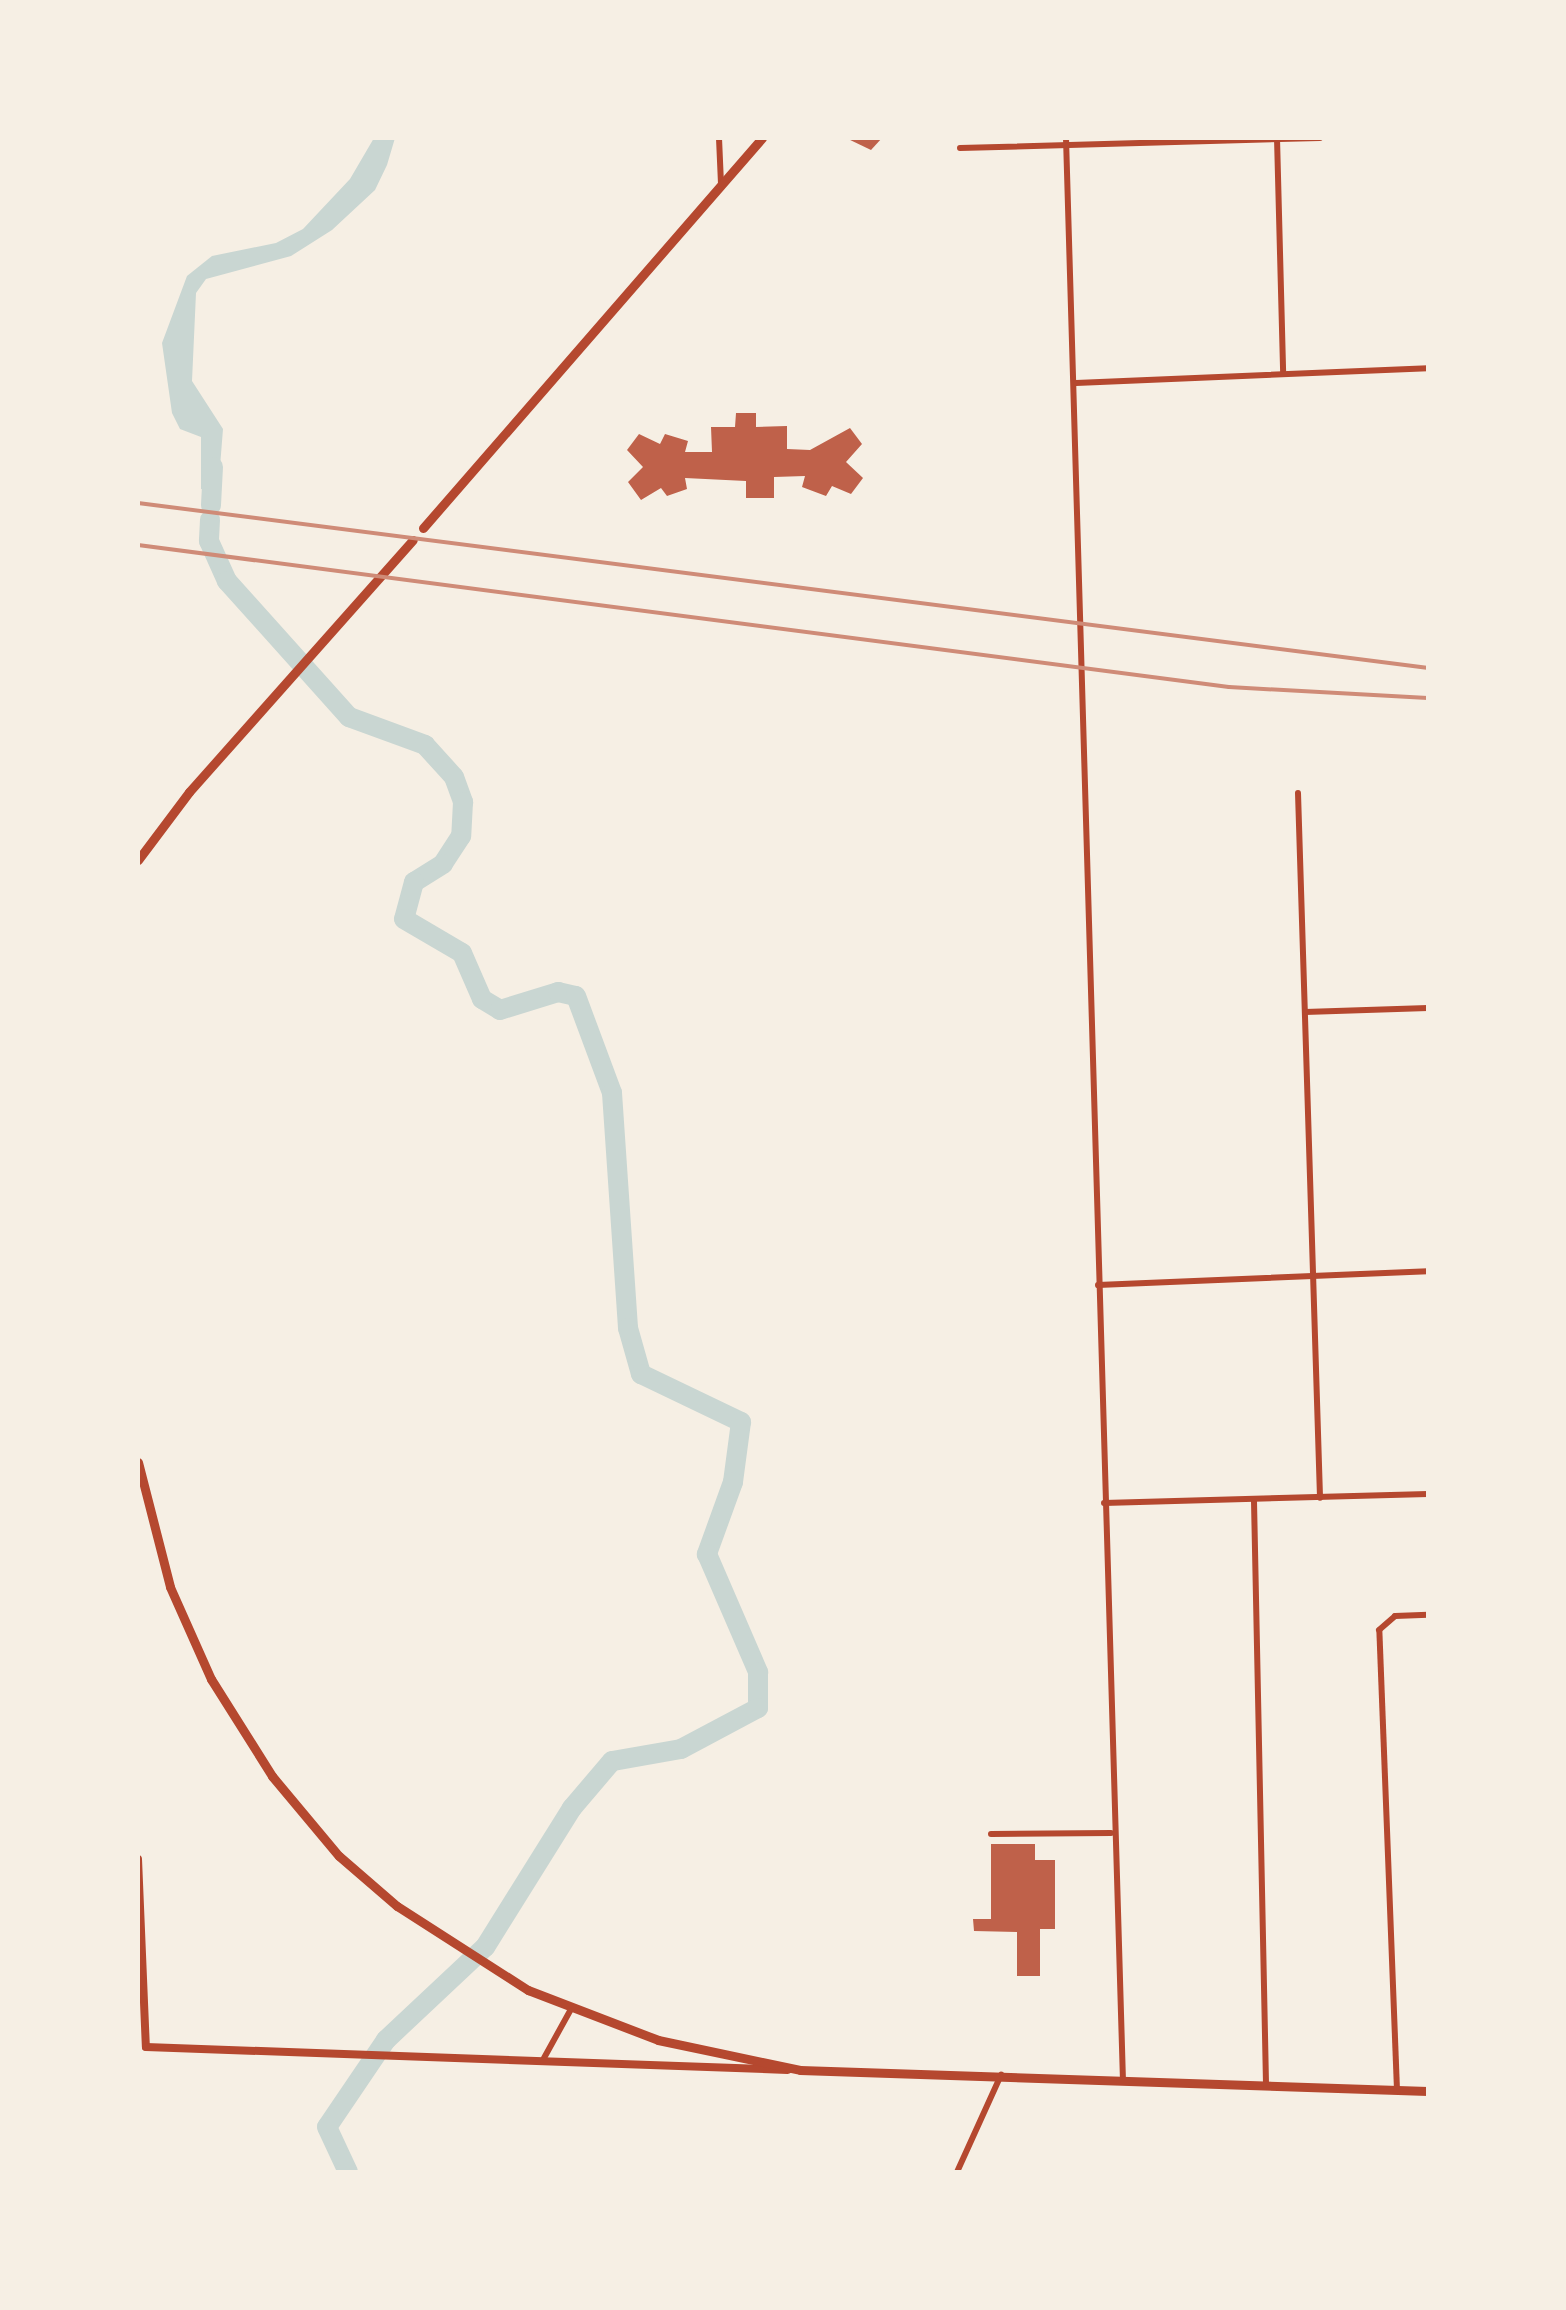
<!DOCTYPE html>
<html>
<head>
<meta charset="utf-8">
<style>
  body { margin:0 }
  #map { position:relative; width:1566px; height:2310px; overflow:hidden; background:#f6efe4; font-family:Montserrat,sans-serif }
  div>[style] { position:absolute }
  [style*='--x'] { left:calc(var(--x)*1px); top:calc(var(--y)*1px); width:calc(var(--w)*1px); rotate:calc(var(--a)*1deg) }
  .water>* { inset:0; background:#c9d6d2 }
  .river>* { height:20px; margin:-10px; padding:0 10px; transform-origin:10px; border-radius:10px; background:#c9d6d2 }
  .building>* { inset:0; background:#bf614a }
  .minor>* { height:6px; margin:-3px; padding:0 3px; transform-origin:3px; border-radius:3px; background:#b5482f }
  .tertiary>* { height:8px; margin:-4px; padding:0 4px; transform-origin:4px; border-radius:4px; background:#b5482f }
  .secondary>* { height:9px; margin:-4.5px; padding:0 4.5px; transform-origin:4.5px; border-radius:4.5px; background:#b5482f }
  .primary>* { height:9px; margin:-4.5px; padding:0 4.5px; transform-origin:4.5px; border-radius:4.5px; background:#b5482f }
  .rail>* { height:4px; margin:-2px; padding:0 2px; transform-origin:2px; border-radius:2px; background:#cf8b77 }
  span { translate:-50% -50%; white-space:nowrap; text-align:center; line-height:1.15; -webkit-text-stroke:8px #f6efe4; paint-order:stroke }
  .frame { position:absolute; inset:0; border:140px solid #f6efe4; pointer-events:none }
</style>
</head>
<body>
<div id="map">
  <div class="water">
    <i style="clip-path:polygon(374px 138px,395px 138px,387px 165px,375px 190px,332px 230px,291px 256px,206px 279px,196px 293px,192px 381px,223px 429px,218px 492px,201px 489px,201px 437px,180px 429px,172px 413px,162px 343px,187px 276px,212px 256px,276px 243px,303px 229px,350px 179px)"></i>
  </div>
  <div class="river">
    <i style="--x:211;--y:505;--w:38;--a:-87"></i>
    <i style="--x:210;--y:520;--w:21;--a:93"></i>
    <i style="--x:209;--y:541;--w:44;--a:65.8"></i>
    <i style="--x:227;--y:581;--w:183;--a:48.1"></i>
    <i style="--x:349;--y:717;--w:81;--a:20.2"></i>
    <i style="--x:425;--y:745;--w:43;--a:47.8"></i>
    <i style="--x:454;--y:777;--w:27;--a:70"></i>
    <i style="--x:463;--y:802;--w:34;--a:93"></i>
    <i style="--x:461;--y:836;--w:33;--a:123"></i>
    <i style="--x:443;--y:864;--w:34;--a:148"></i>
    <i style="--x:414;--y:882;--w:38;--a:105"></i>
    <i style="--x:404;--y:919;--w:67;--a:30.4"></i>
    <i style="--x:462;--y:953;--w:50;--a:66.5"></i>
    <i style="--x:482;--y:999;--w:21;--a:31"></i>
    <i style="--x:500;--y:1010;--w:61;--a:-17.2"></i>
    <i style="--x:558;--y:992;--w:18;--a:13"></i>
    <i style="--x:576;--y:996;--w:103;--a:69.6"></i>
    <i style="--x:612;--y:1093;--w:236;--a:86.1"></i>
    <i style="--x:628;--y:1328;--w:48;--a:74.2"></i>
    <i style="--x:641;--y:1374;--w:111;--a:25.6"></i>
    <i style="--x:741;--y:1422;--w:61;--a:97.6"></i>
    <i style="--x:733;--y:1482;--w:77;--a:109.9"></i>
    <i style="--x:707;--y:1554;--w:129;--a:66.6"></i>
    <i style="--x:758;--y:1672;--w:36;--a:90"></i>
    <i style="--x:758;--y:1708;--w:87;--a:152"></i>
    <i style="--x:681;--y:1749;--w:70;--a:170.1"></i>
    <i style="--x:612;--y:1761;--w:62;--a:130.4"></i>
    <i style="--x:572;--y:1808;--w:164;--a:122"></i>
    <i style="--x:485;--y:1947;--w:136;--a:136.8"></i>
    <i style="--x:386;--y:2040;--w:105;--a:124.1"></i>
    <i style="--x:327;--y:2127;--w:50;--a:65"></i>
  </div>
  <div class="building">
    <i style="clip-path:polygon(846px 138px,882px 138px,871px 150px)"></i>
    <i style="clip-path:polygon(736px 413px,756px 413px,756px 427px,787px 426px,787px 449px,810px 450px,850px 428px,862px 444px,846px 462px,863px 478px,851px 494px,832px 486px,826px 496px,802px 487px,805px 476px,774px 477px,774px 498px,746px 498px,746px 481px,685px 478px,687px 489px,667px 496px,661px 488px,641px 500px,628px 482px,643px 467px,627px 450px,639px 434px,660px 444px,665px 434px,688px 441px,685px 452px,712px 452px,711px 427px,735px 427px)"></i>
    <i style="clip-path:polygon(991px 1844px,1035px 1844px,1035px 1860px,1055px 1860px,1055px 1929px,1040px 1929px,1040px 1976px,1017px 1976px,1017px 1932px,974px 1931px,973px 1919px,991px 1919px)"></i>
  </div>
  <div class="minor">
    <i style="--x:719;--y:138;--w:46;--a:87.5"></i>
    <i style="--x:1066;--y:138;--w:1940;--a:88.32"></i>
    <i style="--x:1277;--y:138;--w:236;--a:88.5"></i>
    <i style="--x:960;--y:148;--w:360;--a:-1.6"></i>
    <i style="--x:1076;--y:383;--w:352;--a:-2.4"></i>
    <i style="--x:1298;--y:793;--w:705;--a:88.21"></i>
    <i style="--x:1305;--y:1012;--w:123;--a:-1.9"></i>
    <i style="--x:1098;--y:1285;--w:330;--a:-2.4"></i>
    <i style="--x:1254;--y:1501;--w:583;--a:88.82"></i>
    <i style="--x:1104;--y:1503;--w:324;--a:-1.6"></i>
    <i style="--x:991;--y:1834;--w:120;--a:-0.5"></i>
    <i style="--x:544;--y:2058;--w:56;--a:-61.1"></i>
    <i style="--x:1397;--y:2090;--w:460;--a:-92.2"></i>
    <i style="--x:1379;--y:1630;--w:21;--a:-41"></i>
    <i style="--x:1395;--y:1616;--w:33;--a:-2"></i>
    <i style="--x:957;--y:2172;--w:107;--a:-65.6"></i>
  </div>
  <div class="tertiary">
    <i style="--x:138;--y:1859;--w:188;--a:87.6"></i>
    <i style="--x:146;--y:2047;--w:642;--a:2.05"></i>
  </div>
  <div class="secondary">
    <i style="--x:138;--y:1462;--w:129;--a:75.6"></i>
    <i style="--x:170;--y:1587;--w:101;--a:66"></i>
    <i style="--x:211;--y:1679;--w:115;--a:57.8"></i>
    <i style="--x:272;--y:1776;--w:104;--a:50.1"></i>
    <i style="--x:339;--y:1856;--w:77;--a:40.8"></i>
    <i style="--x:397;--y:1906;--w:156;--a:32.7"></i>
    <i style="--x:528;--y:1990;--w:139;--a:21"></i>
    <i style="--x:658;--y:2040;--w:145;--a:11.9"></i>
    <i style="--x:800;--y:2070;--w:628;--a:1.92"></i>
  </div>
  <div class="primary">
    <i style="--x:423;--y:528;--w:517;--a:-49"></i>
    <i style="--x:138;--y:860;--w:85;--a:-53.1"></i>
    <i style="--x:189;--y:792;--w:337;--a:-48.4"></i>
  </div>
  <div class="rail">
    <i style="--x:138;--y:503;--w:1301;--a:7.29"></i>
    <i style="--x:138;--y:545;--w:1100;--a:7.42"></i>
    <i style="--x:1229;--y:687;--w:199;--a:3.2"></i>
  </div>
  <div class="frame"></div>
</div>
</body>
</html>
